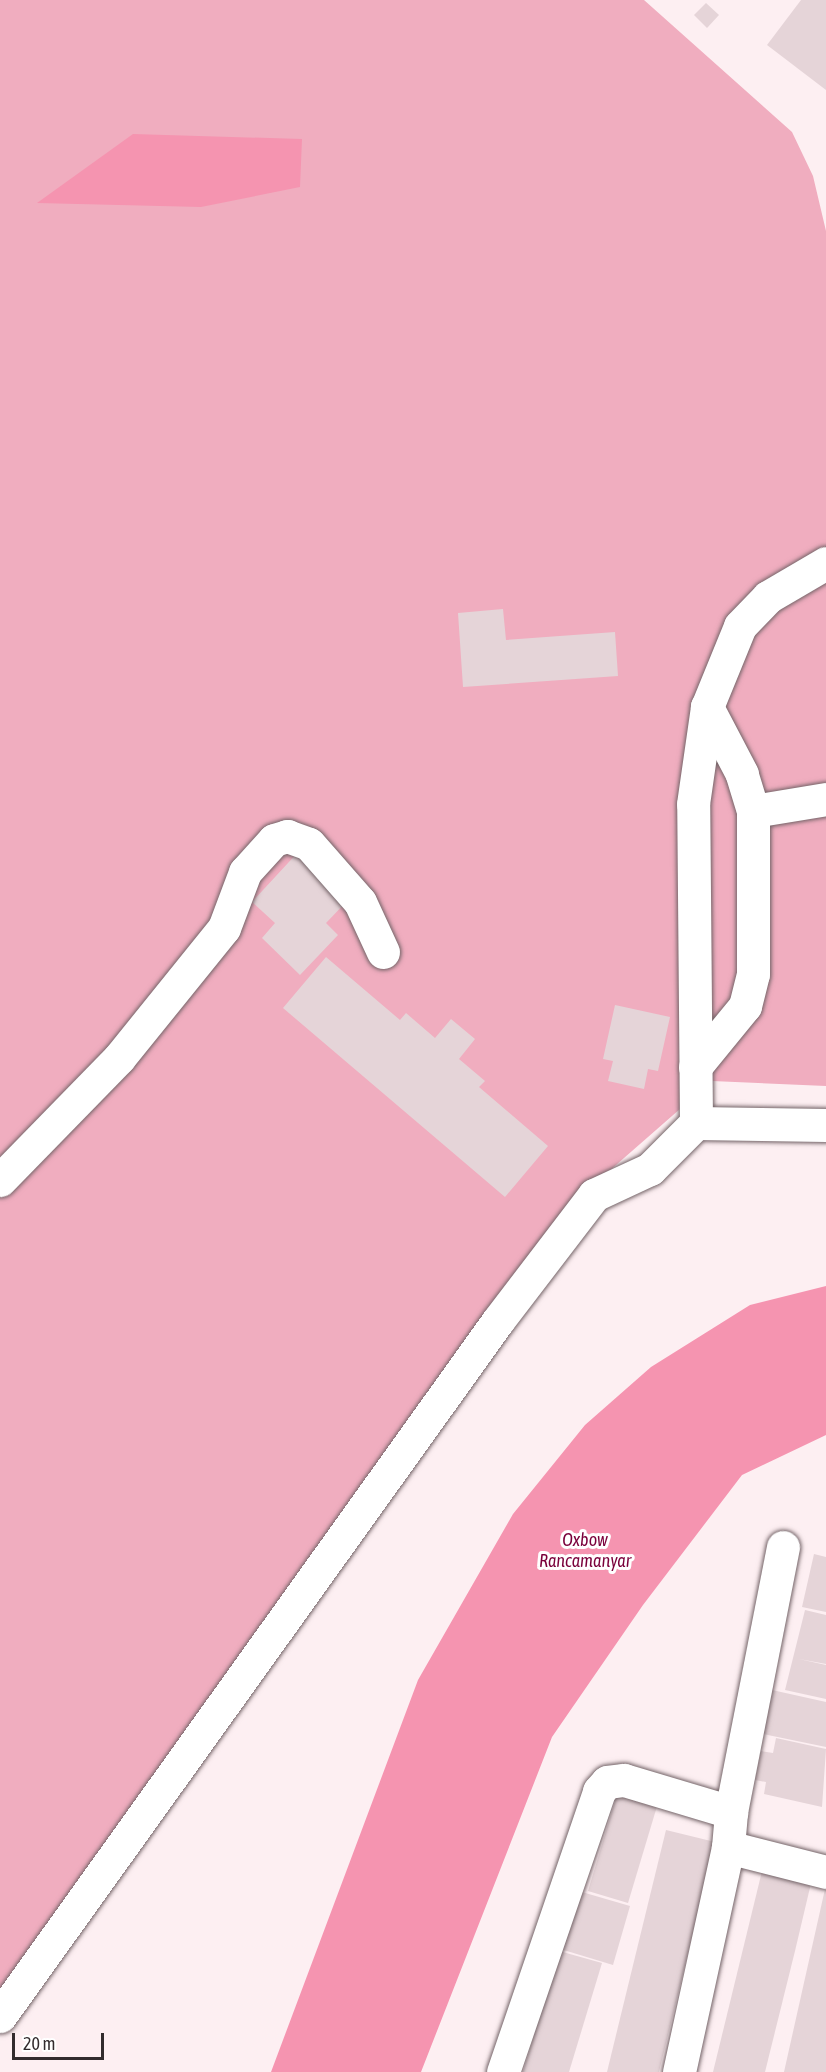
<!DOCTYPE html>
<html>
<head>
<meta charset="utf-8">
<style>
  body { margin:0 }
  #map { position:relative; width:826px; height:2072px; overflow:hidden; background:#fdeff2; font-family:"Asap Condensed",sans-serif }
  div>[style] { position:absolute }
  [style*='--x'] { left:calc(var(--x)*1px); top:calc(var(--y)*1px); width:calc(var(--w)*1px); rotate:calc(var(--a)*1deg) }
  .green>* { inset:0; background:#f0adbf }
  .water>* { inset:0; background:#f594b0 }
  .building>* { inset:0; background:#e5d4d8 }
  .roads { filter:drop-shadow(0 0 2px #746468) drop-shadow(0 0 2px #746468) }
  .minor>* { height:33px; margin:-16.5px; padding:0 16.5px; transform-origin:16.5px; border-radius:16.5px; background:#fff }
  span { translate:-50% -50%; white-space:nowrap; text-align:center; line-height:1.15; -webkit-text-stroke:6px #fff; paint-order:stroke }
  .water-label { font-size:18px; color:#7a003b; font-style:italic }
  .scale { position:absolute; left:12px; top:2033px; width:92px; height:27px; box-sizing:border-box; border:3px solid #322b2d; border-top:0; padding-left:8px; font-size:18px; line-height:21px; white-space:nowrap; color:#322b2d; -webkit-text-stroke:4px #fff; paint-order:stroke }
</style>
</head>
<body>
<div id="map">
  <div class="green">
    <i style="clip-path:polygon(0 0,644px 0,792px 132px,813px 176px,826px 231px,826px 1086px,712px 1081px,592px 1186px,0 2011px)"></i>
  </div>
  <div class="water">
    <i style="clip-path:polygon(133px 134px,302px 139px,300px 187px,201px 207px,37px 203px)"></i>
    <i style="clip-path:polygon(826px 1286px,826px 1435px,742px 1475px,643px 1605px,552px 1737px,421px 2072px,271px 2072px,418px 1680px,513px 1514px,585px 1425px,651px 1367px,750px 1305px)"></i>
  </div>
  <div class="building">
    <i style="clip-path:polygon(801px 0,826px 0,826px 90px,767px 45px)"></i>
    <i style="clip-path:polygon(706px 3px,719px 15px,707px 28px,694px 15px)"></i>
    <i style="clip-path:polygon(503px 609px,506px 640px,615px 632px,618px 676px,463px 687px,458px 613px)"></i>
    <i style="clip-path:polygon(300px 850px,350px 898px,326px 923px,338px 935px,300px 975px,262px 938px,275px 923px,252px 902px)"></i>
    <i style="clip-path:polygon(326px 957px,400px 1020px,406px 1013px,435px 1038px,451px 1019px,475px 1039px,459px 1059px,485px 1081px,479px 1087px,548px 1146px,505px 1197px,283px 1008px)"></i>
    <i style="clip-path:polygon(615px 1005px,670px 1017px,658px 1071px,648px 1069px,644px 1089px,608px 1081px,613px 1061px,603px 1059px)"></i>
    <i style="clip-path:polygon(814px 1554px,826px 1557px,826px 1612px,802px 1607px)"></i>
    <i style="clip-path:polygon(805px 1610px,826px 1615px,826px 1664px,799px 1659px,826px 1665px,826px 1699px,785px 1690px)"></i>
    <i style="clip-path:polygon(772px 1690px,826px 1702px,826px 1747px,763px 1734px)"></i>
    <i style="clip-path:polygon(776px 1738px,826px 1749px,822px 1807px,764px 1794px,766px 1782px,755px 1780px,761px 1751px,773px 1753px)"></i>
    <i style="clip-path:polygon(618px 1791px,658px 1803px,628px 1903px,588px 1891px)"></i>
    <i style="clip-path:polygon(666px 1830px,715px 1842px,659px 2072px,607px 2072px)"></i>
    <i style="clip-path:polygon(763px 1867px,812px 1879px,795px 1951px,765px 2072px,713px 2072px)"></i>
    <i style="clip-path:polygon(826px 1889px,826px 2072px,784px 2072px,825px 1889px)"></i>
    <i style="clip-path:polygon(575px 1890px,630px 1906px,613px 1965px,557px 1948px)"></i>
    <i style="clip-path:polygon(559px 1951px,602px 1963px,569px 2072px,523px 2072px)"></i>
  </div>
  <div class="roads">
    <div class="minor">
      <i style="--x:753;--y:811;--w:74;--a:-9.3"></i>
      <i style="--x:695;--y:1067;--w:79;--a:-50.7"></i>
      <i style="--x:745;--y:1006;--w:33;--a:-76"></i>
      <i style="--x:753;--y:974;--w:163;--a:-90"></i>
      <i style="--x:753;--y:811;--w:39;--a:-107"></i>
      <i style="--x:742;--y:774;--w:76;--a:-117.6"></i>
      <i style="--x:696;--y:1123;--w:319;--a:-90.5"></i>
      <i style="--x:693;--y:804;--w:98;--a:-81.8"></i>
      <i style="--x:707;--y:707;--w:87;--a:-67.8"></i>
      <i style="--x:740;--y:626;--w:40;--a:-46"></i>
      <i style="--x:768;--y:597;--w:67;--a:-30.4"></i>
      <i style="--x:0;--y:1180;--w:170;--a:-45.7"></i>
      <i style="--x:119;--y:1058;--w:167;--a:-51.1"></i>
      <i style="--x:224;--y:928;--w:60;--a:-69.4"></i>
      <i style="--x:245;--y:872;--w:43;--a:-47.8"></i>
      <i style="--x:274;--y:840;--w:14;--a:-17"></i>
      <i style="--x:287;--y:836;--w:23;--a:20"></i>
      <i style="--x:309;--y:844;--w:77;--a:48.7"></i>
      <i style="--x:360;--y:902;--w:55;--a:65.3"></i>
      <i style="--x:728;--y:1847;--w:101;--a:14.3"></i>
      <i style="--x:0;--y:2016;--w:854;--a:-54.39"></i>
      <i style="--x:497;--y:1322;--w:160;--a:-52.6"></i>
      <i style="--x:594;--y:1195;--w:62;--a:-24.9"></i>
      <i style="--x:650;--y:1169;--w:65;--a:-45"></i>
      <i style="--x:696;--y:1123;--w:130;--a:0.9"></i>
      <i style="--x:503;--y:2072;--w:297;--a:-71.1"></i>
      <i style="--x:599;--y:1791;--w:12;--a:-48"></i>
      <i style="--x:607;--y:1782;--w:17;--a:-7"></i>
      <i style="--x:624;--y:1780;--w:112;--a:16.7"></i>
      <i style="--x:679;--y:2072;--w:230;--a:-77.7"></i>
      <i style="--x:728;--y:1847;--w:35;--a:-85"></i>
      <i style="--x:731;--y:1812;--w:270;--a:-78.9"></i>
    </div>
  </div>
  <div class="water-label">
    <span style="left:585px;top:1551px">Oxbow<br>Rancamanyar</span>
  </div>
  <div class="scale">20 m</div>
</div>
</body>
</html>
